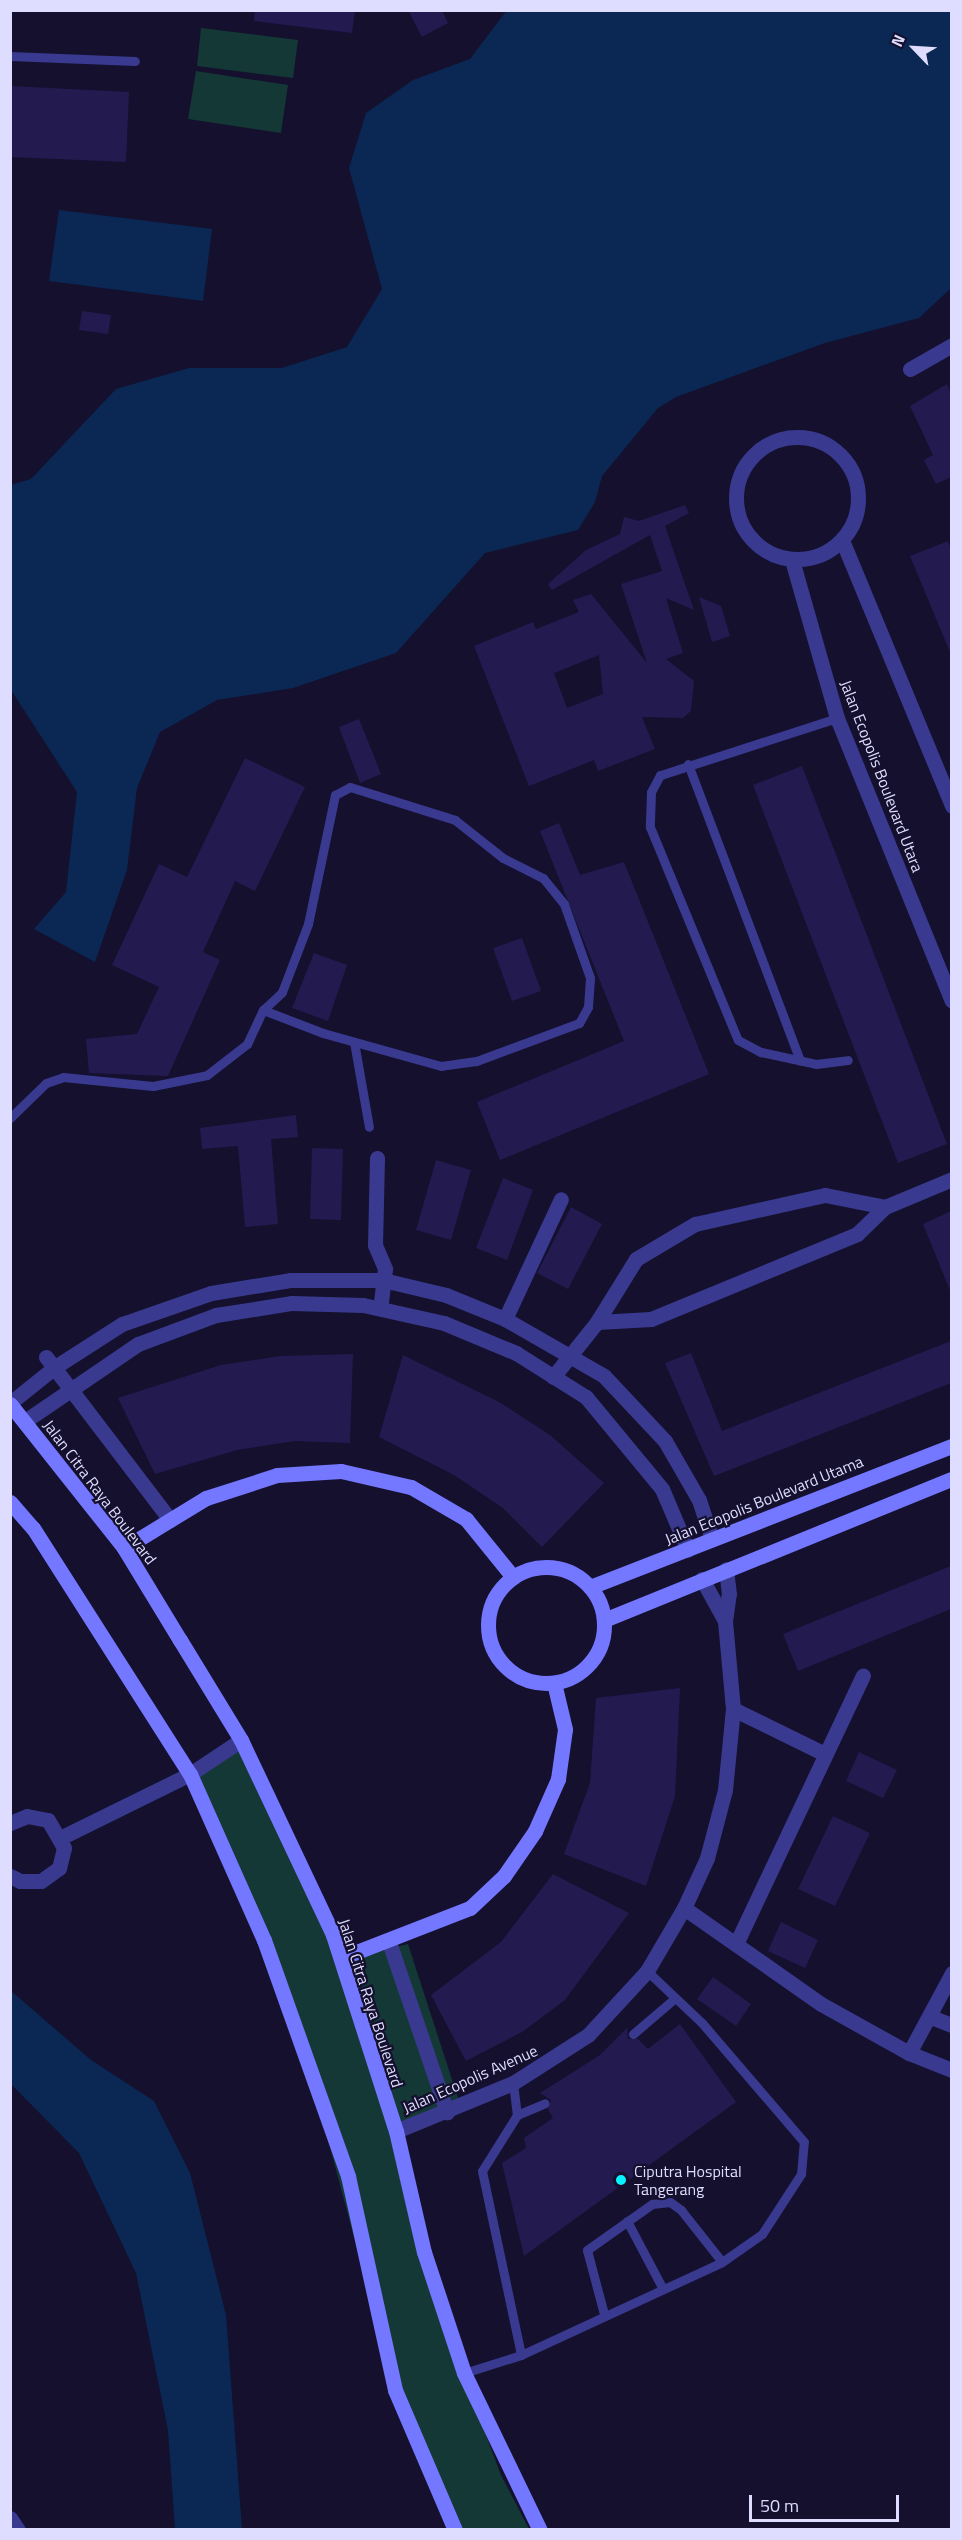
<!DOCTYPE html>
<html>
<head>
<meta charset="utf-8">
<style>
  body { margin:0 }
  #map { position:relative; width:962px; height:2540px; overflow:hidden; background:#14102e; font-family:"Titillium Web",sans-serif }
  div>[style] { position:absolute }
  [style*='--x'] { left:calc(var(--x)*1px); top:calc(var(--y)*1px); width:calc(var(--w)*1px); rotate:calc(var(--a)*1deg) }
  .green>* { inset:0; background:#133835 }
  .water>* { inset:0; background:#0a2853 }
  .building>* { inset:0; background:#231b50 }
  .lane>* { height:9px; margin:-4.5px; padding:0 4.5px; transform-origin:4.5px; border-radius:4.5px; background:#393a8f }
  .street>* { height:15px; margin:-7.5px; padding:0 7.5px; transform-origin:7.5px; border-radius:7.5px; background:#393a8f }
  .street>.ring { margin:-7.5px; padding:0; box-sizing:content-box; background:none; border:15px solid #393a8f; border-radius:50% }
  .secondary>* { height:15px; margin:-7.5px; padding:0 7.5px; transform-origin:7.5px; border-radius:7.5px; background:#7477ff }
  .secondary>.ring { margin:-7.5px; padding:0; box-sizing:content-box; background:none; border:15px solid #7477ff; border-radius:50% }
  .dots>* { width:16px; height:16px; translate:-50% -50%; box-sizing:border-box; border:3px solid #14102e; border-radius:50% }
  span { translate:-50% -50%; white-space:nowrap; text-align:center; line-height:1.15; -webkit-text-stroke:4.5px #14102e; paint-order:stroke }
  .street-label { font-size:16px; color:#dfddff }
  .poi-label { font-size:16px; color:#dfddff }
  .left { translate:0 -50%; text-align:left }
  .frame { position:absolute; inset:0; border:12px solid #dfddff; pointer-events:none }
  .north { position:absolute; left:884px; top:18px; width:60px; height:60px; -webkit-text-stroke:4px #14102e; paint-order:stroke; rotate:295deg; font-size:16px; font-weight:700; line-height:24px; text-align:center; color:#dfddff }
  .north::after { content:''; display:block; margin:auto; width:21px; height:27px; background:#dfddff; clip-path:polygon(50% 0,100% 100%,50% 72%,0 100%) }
  .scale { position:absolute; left:749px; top:2495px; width:150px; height:27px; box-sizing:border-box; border:3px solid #dfddff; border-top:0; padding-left:8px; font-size:18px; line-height:21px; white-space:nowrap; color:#dfddff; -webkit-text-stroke:4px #14102e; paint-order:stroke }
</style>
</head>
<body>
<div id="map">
  <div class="green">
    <i style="clip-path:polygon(201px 28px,298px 40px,293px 78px,197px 66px)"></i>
    <i style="clip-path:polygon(196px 71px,288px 85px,281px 133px,188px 119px)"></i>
    <i style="clip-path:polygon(241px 1739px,332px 1936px,463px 2374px,501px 2475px,529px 2529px,462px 2529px,395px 2390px,299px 2032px,190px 1775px)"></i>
    <i style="clip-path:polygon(408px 1944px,460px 2104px,397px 2128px,343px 1960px)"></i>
  </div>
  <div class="water">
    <i style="clip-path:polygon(507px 10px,951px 11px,951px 288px,919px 318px,825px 343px,676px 397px,658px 408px,602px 476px,595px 502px,578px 530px,485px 553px,396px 653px,293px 688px,217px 700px,160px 732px,137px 788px,127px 870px,95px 962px,34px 929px,66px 892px,77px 792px,11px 690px,11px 485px,31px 479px,116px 389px,189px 368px,282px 368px,347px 347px,382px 289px,349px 168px,366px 113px,413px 80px,470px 59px)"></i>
    <i style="clip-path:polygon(59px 210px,212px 229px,203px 301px,49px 281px)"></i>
    <i style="clip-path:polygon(10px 1990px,91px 2060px,154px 2101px,190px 2173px,226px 2315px,242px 2529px,175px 2529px,168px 2430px,136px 2273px,79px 2153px,11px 2084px)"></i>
  </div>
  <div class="building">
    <i style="clip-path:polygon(255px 10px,355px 10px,352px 33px,254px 21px)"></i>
    <i style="clip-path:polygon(408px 10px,442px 10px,448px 23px,422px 37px)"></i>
    <i style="clip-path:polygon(10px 86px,129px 92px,126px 162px,10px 157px)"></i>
    <i style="clip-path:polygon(82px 311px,111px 315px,108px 334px,79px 330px)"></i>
    <i style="clip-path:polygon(947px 384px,951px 394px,951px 477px,936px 484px,924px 460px,933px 455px,910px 406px)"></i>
    <i style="clip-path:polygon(evenodd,685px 505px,689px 513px,665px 526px,694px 610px,666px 598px,683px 653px,666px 659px,694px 681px,691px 711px,683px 718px,642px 717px,655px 749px,598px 771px,594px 760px,529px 786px,474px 646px,533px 622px,536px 629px,579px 612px,573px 600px,591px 594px,647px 663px,621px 584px,662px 571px,650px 535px,552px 590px,548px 584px,586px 550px,620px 534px,624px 517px,639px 521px,685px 505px,599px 655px,603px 694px,567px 708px,554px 673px,599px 655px)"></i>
    <i style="clip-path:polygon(948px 541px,951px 550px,950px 652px,910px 556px)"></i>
    <i style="clip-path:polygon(699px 597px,721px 606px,730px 636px,712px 642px)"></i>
    <i style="clip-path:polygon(359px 719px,381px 774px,360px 783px,339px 727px)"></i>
    <i style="clip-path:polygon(245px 758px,305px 787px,255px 891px,235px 881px,203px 952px,220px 960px,168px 1076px,89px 1073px,86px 1039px,137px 1034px,159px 987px,112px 965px,159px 864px,187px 877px)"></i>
    <i style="clip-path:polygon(802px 766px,947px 1144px,898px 1163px,753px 785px)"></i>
    <i style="clip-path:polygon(559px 823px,580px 875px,624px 862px,709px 1074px,500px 1160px,477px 1102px,624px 1041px,540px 831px)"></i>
    <i style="clip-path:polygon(522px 938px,541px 991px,512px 1001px,493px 948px)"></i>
    <i style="clip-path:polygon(314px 953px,347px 965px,328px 1021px,292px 1008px)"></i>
    <i style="clip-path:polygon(296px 1115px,298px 1137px,271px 1139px,278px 1224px,245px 1227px,238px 1146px,202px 1149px,200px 1128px)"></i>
    <i style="clip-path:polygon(312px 1148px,343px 1149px,341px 1220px,310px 1219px)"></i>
    <i style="clip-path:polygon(436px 1160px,471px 1170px,451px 1240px,416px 1230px)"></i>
    <i style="clip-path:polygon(503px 1178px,533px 1190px,507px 1260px,476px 1248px)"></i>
    <i style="clip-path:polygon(571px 1207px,602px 1224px,568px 1289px,537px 1273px)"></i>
    <i style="clip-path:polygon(951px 1211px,951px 1293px,923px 1224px)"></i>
    <i style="clip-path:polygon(951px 1341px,951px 1383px,714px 1476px,665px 1363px,691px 1353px,722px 1431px)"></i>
    <i style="clip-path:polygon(353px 1354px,350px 1443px,295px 1441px,237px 1450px,155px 1474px,118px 1398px,221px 1365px,280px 1356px)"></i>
    <i style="clip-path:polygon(403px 1355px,499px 1402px,550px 1435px,604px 1483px,542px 1547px,503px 1508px,454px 1475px,379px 1437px)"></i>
    <i style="clip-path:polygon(951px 1566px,951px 1609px,798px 1671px,783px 1634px)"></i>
    <i style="clip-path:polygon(680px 1688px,675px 1796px,646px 1886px,564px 1854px,590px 1783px,596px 1698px)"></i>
    <i style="clip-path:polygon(859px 1752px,897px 1770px,883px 1798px,846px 1781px)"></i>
    <i style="clip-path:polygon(833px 1816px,870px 1833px,835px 1906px,798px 1889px)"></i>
    <i style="clip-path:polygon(553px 1874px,629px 1913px,565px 2000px,522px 2032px,466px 2061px,431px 1995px,501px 1942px)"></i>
    <i style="clip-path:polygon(781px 1922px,818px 1940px,805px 1968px,768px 1951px)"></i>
    <i style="clip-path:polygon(713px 1977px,751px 2004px,736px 2026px,697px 1999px)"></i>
    <i style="clip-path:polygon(680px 2024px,736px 2102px,524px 2256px,502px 2163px,526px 2148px,524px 2138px,553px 2118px,548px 2109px,551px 2100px,540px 2093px,600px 2055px,627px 2028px,628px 2039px,638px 2039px,648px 2049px)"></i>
  </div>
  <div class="lane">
    <i style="--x:10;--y:56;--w:125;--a:2.3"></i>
    <i style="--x:837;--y:718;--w:186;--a:162.1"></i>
    <i style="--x:660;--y:775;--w:19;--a:118"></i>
    <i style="--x:651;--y:792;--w:35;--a:92"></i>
    <i style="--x:650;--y:827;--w:230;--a:67.6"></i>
    <i style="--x:738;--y:1040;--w:26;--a:28"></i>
    <i style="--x:761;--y:1052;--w:56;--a:12.3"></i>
    <i style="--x:816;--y:1064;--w:32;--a:-7"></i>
    <i style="--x:688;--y:764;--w:317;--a:69.3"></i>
    <i style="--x:354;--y:1042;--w:86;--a:80"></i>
    <i style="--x:10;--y:1118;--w:50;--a:-44.2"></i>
    <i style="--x:46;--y:1083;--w:18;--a:-19"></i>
    <i style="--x:63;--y:1077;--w:90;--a:5.7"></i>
    <i style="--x:153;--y:1086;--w:55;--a:-11.5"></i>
    <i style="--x:207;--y:1075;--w:51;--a:-37.8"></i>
    <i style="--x:247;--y:1044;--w:38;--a:-65"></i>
    <i style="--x:263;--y:1010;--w:26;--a:-43"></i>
    <i style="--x:282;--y:992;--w:73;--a:-69.1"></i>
    <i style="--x:308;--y:924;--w:132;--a:-78.2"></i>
    <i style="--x:335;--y:795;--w:17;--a:-28"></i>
    <i style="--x:350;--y:787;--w:110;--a:17.4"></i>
    <i style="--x:455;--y:820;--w:61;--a:38.4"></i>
    <i style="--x:503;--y:858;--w:45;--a:26.6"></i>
    <i style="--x:543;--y:878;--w:33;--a:51"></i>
    <i style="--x:564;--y:904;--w:78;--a:70.6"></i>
    <i style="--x:590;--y:978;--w:29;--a:94"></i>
    <i style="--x:588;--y:1007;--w:18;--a:119"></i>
    <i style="--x:579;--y:1023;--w:110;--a:159.7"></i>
    <i style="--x:476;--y:1061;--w:35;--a:172"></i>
    <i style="--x:441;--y:1066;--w:123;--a:-164.4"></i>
    <i style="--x:323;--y:1033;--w:64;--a:-159"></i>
    <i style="--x:633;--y:2034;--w:54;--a:-40.5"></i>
    <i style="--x:513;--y:2083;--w:32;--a:83"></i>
    <i style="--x:517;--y:2115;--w:66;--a:122"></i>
    <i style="--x:482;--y:2171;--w:188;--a:78"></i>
    <i style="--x:517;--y:2115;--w:30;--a:-23"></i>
    <i style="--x:627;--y:2221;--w:77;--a:62.1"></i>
    <i style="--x:604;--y:2314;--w:66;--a:-104.9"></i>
    <i style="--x:587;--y:2250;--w:80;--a:-35.3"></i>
    <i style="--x:652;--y:2204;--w:18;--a:-6"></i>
    <i style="--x:670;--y:2202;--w:14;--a:36"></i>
    <i style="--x:681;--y:2210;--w:66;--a:51.7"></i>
    <i style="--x:464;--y:2373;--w:60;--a:-17.5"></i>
    <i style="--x:521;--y:2355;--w:221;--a:-24.8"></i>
    <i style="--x:722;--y:2262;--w:49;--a:-35"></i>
    <i style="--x:762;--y:2234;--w:72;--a:-57"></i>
    <i style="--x:801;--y:2174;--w:32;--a:-85"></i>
    <i style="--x:804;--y:2142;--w:157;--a:-130.6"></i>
    <i style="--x:702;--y:2023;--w:76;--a:-136.6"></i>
  </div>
  <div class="street">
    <i style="--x:910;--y:369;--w:48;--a:-29.7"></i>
    <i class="ring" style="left:736px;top:437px;width:107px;height:107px"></i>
    <i style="--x:842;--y:540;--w:288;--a:67.5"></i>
    <i style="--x:792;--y:560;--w:164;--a:74.1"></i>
    <i style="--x:837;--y:718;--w:305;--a:67.9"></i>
    <i style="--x:377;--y:1158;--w:87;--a:91.3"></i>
    <i style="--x:375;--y:1245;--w:26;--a:67"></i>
    <i style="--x:385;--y:1269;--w:39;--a:97"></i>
    <i style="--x:505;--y:1319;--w:132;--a:-65"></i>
    <i style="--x:597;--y:1322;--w:54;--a:-3.2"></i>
    <i style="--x:651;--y:1319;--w:223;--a:-22.4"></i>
    <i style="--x:857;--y:1234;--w:39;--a:-44"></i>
    <i style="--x:885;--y:1207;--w:73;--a:-22.7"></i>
    <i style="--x:46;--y:1357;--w:205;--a:52.7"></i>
    <i style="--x:553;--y:1377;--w:70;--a:-51.3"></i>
    <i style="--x:597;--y:1322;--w:74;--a:-58.2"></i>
    <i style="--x:636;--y:1259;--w:69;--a:-30.7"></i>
    <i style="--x:695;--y:1224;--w:133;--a:-12.6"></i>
    <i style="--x:825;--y:1195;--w:61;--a:11.3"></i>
    <i style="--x:10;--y:1403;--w:58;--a:-38.7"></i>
    <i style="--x:55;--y:1367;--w:80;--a:-32.7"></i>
    <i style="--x:122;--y:1324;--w:94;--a:-19.2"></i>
    <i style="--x:211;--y:1293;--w:80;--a:-9.3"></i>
    <i style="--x:290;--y:1280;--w:93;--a:0"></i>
    <i style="--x:383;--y:1280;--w:65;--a:13.4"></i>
    <i style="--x:446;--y:1295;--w:64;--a:22.1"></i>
    <i style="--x:505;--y:1319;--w:114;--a:29.9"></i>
    <i style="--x:604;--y:1376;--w:89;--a:46.8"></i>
    <i style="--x:665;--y:1441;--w:68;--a:60"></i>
    <i style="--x:699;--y:1500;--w:41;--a:71.6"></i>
    <i style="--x:25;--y:1421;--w:137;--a:-34.3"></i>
    <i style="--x:138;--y:1344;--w:83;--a:-20.4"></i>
    <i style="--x:216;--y:1315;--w:77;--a:-9"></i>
    <i style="--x:292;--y:1303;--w:71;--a:1.6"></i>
    <i style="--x:363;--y:1305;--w:83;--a:12.5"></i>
    <i style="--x:444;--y:1323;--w:78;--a:22.6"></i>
    <i style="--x:516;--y:1353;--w:83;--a:32.2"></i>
    <i style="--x:586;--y:1397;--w:119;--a:50.4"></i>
    <i style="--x:662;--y:1489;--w:66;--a:66.9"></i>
    <i style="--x:725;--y:1621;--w:27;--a:-82"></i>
    <i style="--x:729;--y:1594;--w:25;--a:-97"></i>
    <i style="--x:733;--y:1709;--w:100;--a:26.1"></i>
    <i style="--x:10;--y:1823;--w:18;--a:-22"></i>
    <i style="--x:27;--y:1816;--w:21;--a:11"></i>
    <i style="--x:48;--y:1820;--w:32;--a:60"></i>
    <i style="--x:64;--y:1848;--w:21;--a:104"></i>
    <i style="--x:59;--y:1868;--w:22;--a:144"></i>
    <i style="--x:41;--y:1881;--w:21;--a:180"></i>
    <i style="--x:20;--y:1881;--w:11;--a:-153"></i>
    <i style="--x:62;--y:1837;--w:143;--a:-26.2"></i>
    <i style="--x:190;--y:1774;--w:61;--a:-33.7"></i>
    <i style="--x:684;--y:1908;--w:167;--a:35"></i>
    <i style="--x:821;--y:2004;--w:101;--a:29.1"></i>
    <i style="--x:909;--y:2053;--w:46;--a:21.6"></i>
    <i style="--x:389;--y:1942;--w:180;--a:71.2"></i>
    <i style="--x:736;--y:1944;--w:297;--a:-64.7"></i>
    <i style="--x:931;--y:2017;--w:22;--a:21"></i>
    <i style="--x:909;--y:2053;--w:91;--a:-61.7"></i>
    <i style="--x:396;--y:2131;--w:126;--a:-22.3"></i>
    <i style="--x:513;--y:2083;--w:89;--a:-32.6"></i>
    <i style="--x:588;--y:2035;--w:87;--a:-47.3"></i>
    <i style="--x:647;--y:1971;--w:73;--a:-59.6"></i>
    <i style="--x:684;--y:1908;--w:55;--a:-65.3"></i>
    <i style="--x:707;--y:1858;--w:70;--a:-75.2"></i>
    <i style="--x:725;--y:1790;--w:81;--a:-84.4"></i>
    <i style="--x:733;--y:1709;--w:88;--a:-95.2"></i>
    <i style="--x:725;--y:1621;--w:48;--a:-118.7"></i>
    <i style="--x:10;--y:2518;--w:14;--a:56"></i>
  </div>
  <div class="secondary">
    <i style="--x:10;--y:1404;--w:184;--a:51.6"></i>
    <i style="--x:124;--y:1548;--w:108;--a:58.7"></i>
    <i style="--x:180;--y:1640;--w:117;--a:58.6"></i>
    <i style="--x:241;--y:1740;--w:216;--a:64.7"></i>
    <i style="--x:333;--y:1935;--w:206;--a:72.2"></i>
    <i style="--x:396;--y:2131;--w:124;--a:77"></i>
    <i style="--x:424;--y:2252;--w:127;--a:71.7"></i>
    <i style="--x:464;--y:2373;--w:174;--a:64.2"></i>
    <i style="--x:10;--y:1502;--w:35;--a:49"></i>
    <i style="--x:33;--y:1528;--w:292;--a:57.5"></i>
    <i style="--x:190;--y:1774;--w:182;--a:66"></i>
    <i style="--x:264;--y:1940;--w:251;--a:70.4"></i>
    <i style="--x:348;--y:2176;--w:219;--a:77.6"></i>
    <i style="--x:395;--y:2390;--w:152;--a:66.8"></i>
    <i style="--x:124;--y:1548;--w:96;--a:-31.4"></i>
    <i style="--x:206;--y:1498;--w:75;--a:-17.9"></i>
    <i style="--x:277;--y:1475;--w:64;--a:-3.6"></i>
    <i style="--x:341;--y:1471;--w:72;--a:12.9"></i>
    <i style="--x:411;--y:1487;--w:64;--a:30.2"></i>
    <i style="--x:466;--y:1519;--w:75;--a:51"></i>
    <i class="ring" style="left:488px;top:1567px;width:101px;height:101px"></i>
    <i style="--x:590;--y:1587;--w:388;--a:-21.3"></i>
    <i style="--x:604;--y:1620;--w:375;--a:-22.1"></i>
    <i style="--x:341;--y:1958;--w:138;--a:-21.2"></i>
    <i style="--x:470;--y:1908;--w:47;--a:-43.3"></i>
    <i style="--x:504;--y:1876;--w:55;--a:-55.4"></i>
    <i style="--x:535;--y:1831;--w:57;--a:-66.1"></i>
    <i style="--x:558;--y:1779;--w:50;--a:-82"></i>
    <i style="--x:565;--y:1729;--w:47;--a:-103.4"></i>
  </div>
  <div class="dots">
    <i style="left:621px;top:2180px;background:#09f2ff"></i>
  </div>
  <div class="street-label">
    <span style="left:882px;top:776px;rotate:69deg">Jalan Ecopolis Boulevard Utara</span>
    <span style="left:100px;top:1492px;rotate:53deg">Jalan Citra Raya Boulevard</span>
    <span style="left:764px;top:1500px;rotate:-22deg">Jalan Ecopolis Boulevard Utama</span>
    <span style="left:371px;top:2003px;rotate:72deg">Jalan Citra Raya Boulevard</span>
    <span style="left:470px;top:2079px;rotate:-24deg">Jalan Ecopolis Avenue</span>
  </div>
  <div class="poi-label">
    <span class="left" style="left:634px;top:2180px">Ciputra Hospital<br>Tangerang</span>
  </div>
  <div class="frame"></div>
  <div class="north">N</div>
  <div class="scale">50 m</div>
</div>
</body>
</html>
